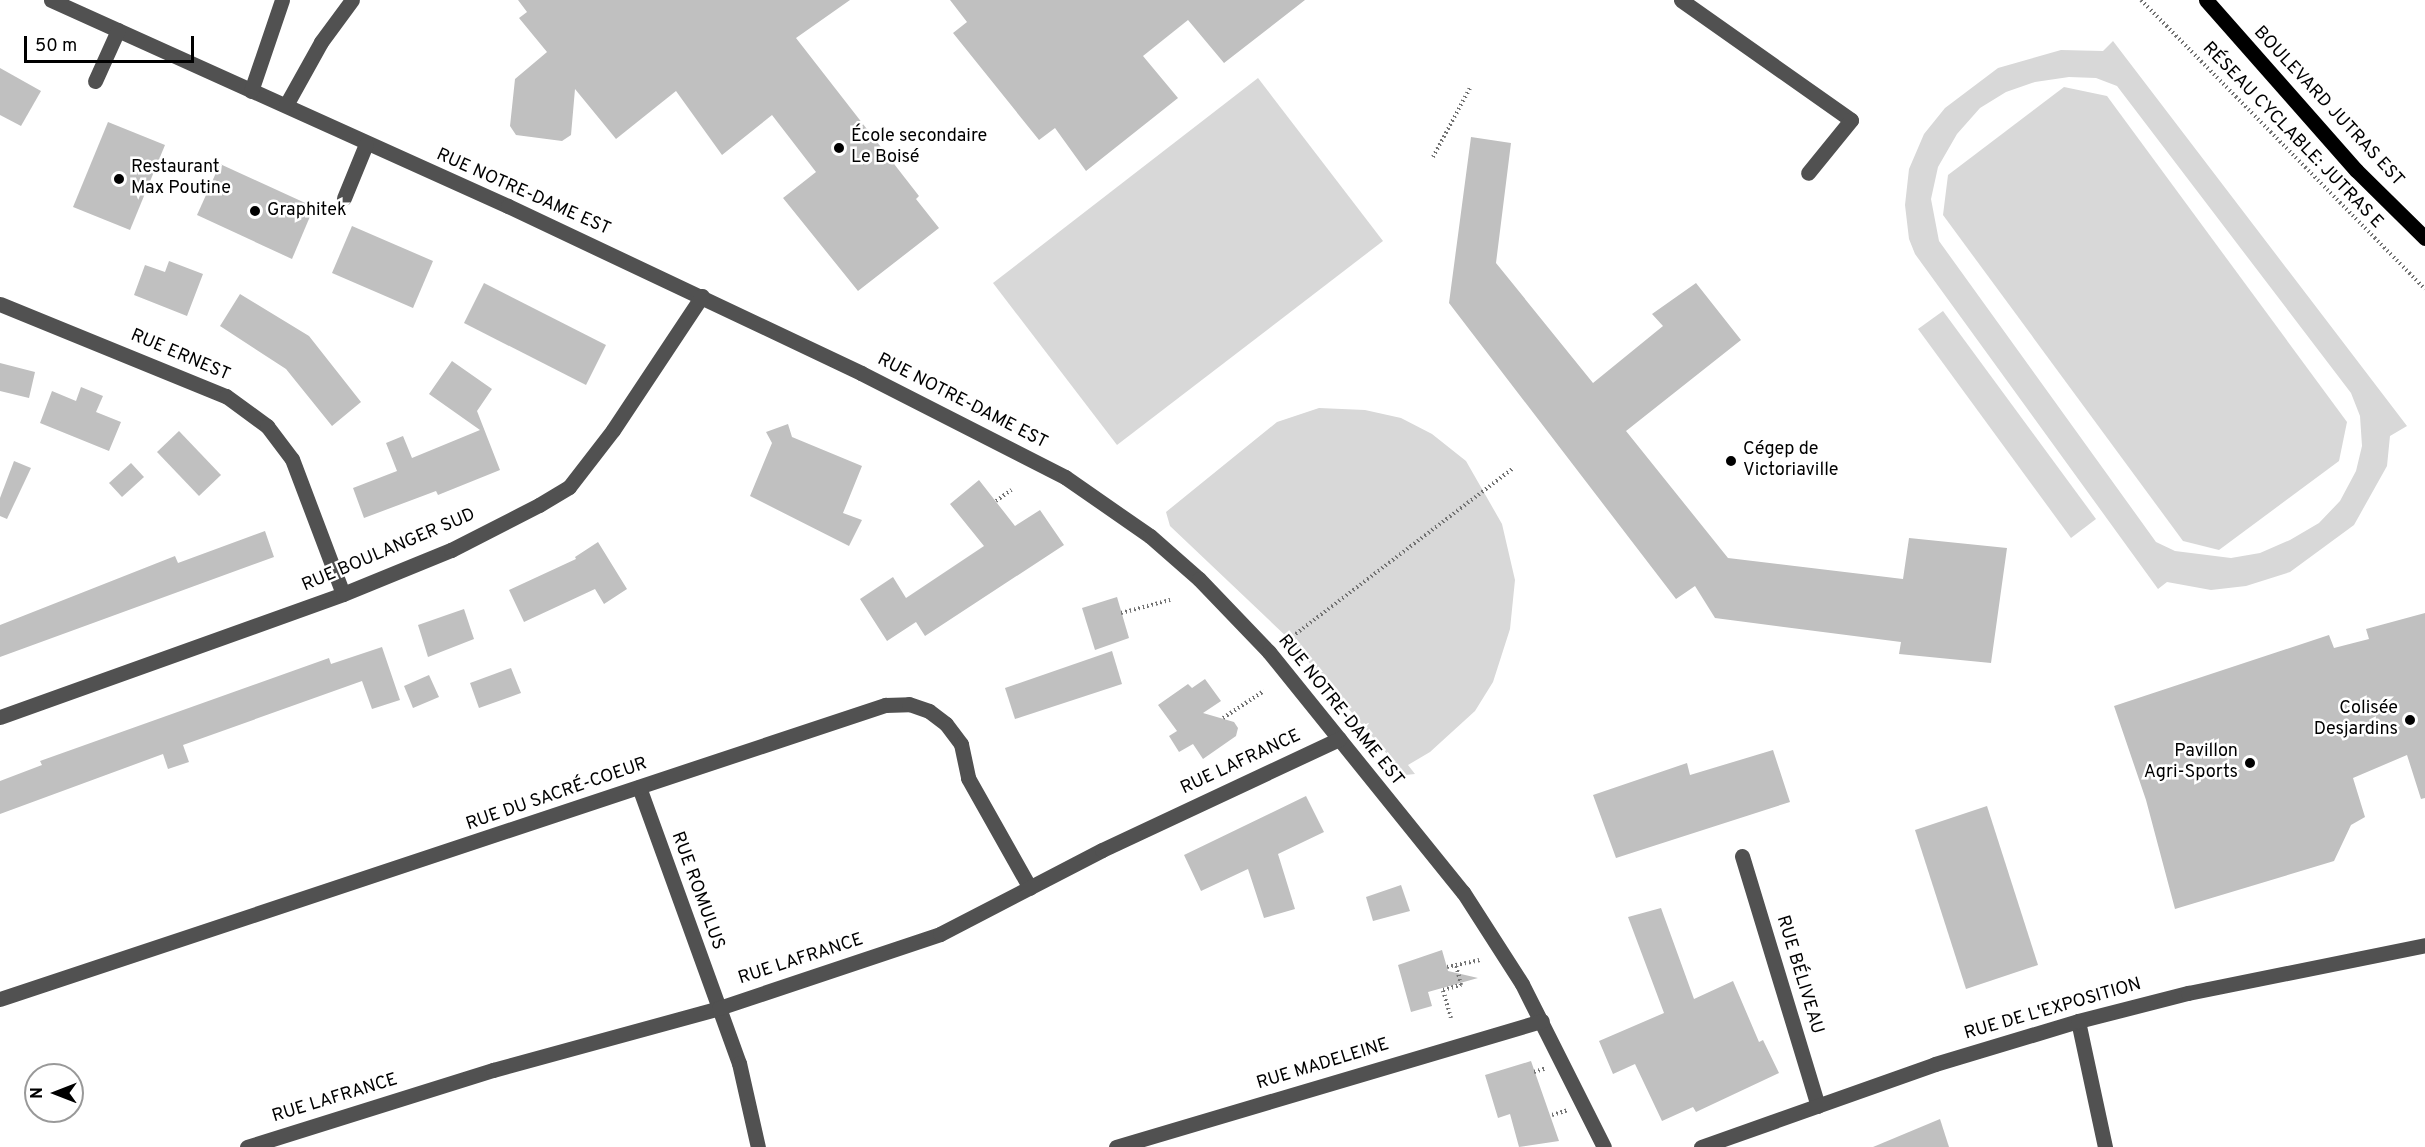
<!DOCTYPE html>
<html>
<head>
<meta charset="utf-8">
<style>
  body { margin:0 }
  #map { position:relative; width:2425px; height:1147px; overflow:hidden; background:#fff; font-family:Overpass,sans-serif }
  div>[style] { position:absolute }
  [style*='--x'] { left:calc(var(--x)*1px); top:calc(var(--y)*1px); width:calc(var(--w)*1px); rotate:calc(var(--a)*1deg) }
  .green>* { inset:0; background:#d8d8d8 }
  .building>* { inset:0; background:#c0c0c0 }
  .path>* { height:4px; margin-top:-2px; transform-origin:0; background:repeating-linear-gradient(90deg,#737373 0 1.5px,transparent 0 4.5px) }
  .minor>* { height:15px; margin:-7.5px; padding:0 7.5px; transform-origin:7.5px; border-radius:7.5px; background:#515151 }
  .major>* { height:15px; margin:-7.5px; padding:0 7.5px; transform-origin:7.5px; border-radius:7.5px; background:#000 }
  .dots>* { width:16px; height:16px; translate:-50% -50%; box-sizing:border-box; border:3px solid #fff; border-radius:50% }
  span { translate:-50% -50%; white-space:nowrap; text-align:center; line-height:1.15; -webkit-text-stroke:5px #fff; paint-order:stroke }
  .street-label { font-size:18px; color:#000 }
  .poi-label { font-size:18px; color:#000 }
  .left { translate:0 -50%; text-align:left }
  .right { translate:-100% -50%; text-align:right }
  .north { position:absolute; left:24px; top:1063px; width:60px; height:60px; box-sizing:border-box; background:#fff; border:2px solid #999; border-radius:50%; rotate:270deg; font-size:16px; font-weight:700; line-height:24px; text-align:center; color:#000 }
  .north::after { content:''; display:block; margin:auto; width:21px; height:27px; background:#000; clip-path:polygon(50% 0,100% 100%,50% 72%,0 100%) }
  .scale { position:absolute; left:24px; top:36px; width:170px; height:27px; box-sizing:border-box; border:3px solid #000; border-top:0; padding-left:8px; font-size:18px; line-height:21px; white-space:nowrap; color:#000; -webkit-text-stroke:4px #fff; paint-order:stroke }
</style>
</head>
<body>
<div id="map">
  <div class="green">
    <i style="clip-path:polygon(evenodd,2113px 41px,2407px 426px,2390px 436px,2387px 466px,2354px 525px,2290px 572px,2246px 586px,2211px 590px,2167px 582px,2158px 589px,1915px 254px,1909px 239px,1905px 205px,1909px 169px,1924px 134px,1945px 108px,1998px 68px,2061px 50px,2103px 51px,2113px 41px,2069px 77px,2096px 78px,2117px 86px,2351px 393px,2360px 416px,2362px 446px,2356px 471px,2340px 501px,2319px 523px,2290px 540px,2260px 553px,2231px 558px,2175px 551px,2156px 542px,1939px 241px,1931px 199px,1938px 167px,1957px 134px,1980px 108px,2006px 92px,2035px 82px,2069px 77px)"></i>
    <i style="clip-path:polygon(1258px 78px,1383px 241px,1117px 445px,993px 283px)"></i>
    <i style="clip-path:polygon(2064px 87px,2107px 96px,2347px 422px,2339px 461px,2219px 550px,2183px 541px,1943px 215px,1948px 175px)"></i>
    <i style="clip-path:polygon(1943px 311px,2096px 519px,2071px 538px,1918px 329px)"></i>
    <i style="clip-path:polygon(1319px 408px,1365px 410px,1401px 418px,1432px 434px,1466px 461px,1502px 524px,1515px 580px,1510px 629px,1493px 682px,1475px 711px,1430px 752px,1408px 765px,1415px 774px,1405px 775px,1289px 639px,1170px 526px,1166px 512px,1277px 422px)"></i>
  </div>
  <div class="building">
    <i style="clip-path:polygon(518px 0,850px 0,796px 38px,919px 196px,916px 199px,939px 228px,858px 291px,783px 198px,816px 172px,772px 115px,722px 155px,676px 91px,616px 139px,575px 89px,571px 135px,562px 141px,516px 135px,510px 126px,515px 79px,547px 52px,519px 18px,527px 12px)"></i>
    <i style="clip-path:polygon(950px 0,1305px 0,1224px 63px,1188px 20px,1143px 56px,1178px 98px,1086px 171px,1055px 128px,1039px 140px,953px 33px,967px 22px)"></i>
    <i style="clip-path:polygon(0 68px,41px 91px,21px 126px,0 115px)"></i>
    <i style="clip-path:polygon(108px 122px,165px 145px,130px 230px,73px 207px)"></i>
    <i style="clip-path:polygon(1471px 137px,1511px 143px,1496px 263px,1593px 383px,1663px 326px,1652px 314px,1696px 283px,1741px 340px,1626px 431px,1728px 558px,1903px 579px,1909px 538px,2007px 548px,1991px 663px,1899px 654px,1901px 642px,1715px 618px,1695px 586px,1676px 599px,1449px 303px)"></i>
    <i style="clip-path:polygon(220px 164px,314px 207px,292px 259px,197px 215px)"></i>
    <i style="clip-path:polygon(352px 226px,433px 261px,413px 308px,332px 273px)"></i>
    <i style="clip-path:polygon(169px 261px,203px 274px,187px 316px,134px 295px,145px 265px,165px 272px)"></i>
    <i style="clip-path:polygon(484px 283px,606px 345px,586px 385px,464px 323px)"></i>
    <i style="clip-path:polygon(240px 294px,309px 336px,361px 402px,332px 426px,286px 369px,220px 326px)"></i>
    <i style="clip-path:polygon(452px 361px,492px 389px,477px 411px,500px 470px,438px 495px,436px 491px,364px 518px,353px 488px,397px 471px,386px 443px,403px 436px,412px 458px,480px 430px,429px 394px)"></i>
    <i style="clip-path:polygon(0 363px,35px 372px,29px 398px,0 391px)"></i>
    <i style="clip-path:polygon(81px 387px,103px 396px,96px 412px,121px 422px,109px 451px,40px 423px,52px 391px,76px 401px)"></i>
    <i style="clip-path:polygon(788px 424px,792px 437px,862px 466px,843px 513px,862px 520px,849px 546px,750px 496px,772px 443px,766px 432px)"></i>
    <i style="clip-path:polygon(179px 431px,221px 475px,199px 496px,157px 452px)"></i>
    <i style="clip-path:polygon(14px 461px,31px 468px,7px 519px,0 516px,0 498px)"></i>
    <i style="clip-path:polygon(131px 463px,144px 477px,122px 497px,109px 483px)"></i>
    <i style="clip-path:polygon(979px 480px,1015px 526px,1040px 510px,1064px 545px,925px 636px,916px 622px,887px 641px,860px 599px,893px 577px,906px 598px,984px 546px,950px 504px)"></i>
    <i style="clip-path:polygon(265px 531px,274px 557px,0 657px,0 625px,175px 556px,178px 563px)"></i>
    <i style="clip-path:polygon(598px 542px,627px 589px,604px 604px,595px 589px,524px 622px,509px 590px,576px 559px,575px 557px)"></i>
    <i style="clip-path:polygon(1117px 597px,1129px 638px,1095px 650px,1082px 608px)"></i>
    <i style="clip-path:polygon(464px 609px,474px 639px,428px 657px,418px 625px)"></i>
    <i style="clip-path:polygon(2425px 613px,2425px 798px,2421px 799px,2407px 755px,2353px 778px,2365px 817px,2351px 825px,2334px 861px,2175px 909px,2146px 800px,2114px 706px,2329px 635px,2334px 648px,2369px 639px,2366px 629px)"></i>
    <i style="clip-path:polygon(382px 647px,400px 700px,372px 709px,362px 681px,183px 745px,189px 762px,168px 769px,163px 754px,0 814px,0 781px,42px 765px,40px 761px,329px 658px,331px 664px)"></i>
    <i style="clip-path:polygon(1112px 651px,1122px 684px,1015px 719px,1005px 688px)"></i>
    <i style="clip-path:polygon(511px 668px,521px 693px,479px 708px,470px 683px)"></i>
    <i style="clip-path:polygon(429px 675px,439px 697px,413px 708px,404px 686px)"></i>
    <i style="clip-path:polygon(1205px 679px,1221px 701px,1203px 713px,1234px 722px,1238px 728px,1236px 736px,1203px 759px,1193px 744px,1179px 752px,1169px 736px,1177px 731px,1158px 705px,1188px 684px,1192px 688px)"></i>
    <i style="clip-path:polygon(1773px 750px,1790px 802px,1616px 858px,1593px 795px,1687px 763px,1690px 775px)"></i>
    <i style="clip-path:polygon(1306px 796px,1324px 832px,1278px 854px,1295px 909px,1264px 918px,1248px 869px,1201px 891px,1184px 855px)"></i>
    <i style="clip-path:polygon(1987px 806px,2038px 965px,1966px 989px,1915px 830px)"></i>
    <i style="clip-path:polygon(1401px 885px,1410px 911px,1373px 921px,1366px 897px)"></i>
    <i style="clip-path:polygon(1661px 908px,1694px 999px,1733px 981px,1759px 1042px,1763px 1040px,1779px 1073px,1696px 1112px,1693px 1107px,1662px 1121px,1635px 1064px,1613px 1074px,1599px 1041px,1664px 1013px,1628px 917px)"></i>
    <i style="clip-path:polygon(1442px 950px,1448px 971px,1478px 978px,1428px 992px,1432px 1006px,1411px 1012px,1398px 965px)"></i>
    <i style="clip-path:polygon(1531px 1061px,1559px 1141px,1519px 1147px,1510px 1114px,1498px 1118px,1485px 1075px)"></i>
    <i style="clip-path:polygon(1940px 1119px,1949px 1147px,1873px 1147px)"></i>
  </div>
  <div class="path">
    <i style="--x:2141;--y:0;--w:405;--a:45.5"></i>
    <i style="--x:1433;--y:157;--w:78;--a:-61.8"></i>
    <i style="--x:996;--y:501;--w:19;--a:-36"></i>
    <i style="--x:1121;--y:613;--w:51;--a:-14.9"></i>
    <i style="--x:1285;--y:642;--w:287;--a:-37.3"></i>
    <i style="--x:1223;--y:718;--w:49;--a:-33.4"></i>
    <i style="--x:1447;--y:967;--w:34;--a:-12"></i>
    <i style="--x:1451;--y:1018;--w:29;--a:-106"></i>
    <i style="--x:1443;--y:990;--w:19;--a:-16"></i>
    <i style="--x:1461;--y:985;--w:21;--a:-104"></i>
    <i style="--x:1534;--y:1072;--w:13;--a:-18"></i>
    <i style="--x:1552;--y:1115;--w:17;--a:-17"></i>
  </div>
  <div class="minor">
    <i style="--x:51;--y:0;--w:501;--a:24.26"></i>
    <i style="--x:508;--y:206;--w:391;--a:25.3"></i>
    <i style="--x:861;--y:373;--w:229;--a:27"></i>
    <i style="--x:1065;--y:477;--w:103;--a:34.8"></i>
    <i style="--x:1150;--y:536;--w:65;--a:41.3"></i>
    <i style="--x:1199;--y:579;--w:101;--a:46.2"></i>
    <i style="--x:1269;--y:652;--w:309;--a:51.1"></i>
    <i style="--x:1463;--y:892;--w:109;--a:57.3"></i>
    <i style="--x:1522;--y:984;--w:182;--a:63.3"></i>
    <i style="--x:1681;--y:0;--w:208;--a:35.2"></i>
    <i style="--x:1851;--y:120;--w:68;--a:129.1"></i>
    <i style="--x:95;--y:81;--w:56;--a:-65.7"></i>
    <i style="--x:251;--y:91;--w:96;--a:-71.2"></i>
    <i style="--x:286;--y:105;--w:72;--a:-60.9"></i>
    <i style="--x:321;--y:42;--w:52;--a:-53.6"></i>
    <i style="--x:344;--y:198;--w:58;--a:-67.8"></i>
    <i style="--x:0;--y:304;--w:244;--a:22.2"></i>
    <i style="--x:226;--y:396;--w:51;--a:36.2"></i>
    <i style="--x:267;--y:426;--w:41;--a:52.9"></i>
    <i style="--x:292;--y:459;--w:144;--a:69.3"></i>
    <i style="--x:0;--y:717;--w:364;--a:-19.7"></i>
    <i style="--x:343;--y:594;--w:117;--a:-22.2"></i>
    <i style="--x:451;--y:550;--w:99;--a:-27.1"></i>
    <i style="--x:539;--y:505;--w:35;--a:-31"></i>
    <i style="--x:569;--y:487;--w:72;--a:-52.3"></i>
    <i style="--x:613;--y:430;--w:161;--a:-56.4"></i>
    <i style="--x:639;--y:787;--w:294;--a:70.1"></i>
    <i style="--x:739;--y:1063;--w:86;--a:77.3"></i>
    <i style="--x:1742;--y:856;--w:261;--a:73.1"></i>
    <i style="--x:0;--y:999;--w:933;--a:-18.38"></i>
    <i style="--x:885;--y:705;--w:24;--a:-2"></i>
    <i style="--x:909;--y:704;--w:21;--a:19"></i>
    <i style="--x:929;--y:711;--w:21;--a:37"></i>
    <i style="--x:946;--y:724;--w:25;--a:53"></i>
    <i style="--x:961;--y:744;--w:35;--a:78"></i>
    <i style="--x:968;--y:778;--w:126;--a:60.6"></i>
    <i style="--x:2078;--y:1021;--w:129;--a:77.9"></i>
    <i style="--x:247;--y:1147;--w:258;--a:-17.4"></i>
    <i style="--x:493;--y:1070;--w:234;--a:-15.3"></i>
    <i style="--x:719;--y:1008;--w:233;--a:-18.5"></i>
    <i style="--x:940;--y:934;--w:182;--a:-27.4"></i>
    <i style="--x:1102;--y:850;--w:262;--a:-25.1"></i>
    <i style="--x:1116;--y:1147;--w:444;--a:-16.5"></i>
    <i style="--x:1701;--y:1147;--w:248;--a:-19.5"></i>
    <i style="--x:1935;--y:1064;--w:149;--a:-16.7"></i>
    <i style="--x:2078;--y:1021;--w:114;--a:-14.3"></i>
    <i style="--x:2188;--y:993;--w:242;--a:-11.4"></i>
  </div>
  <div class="major">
    <i style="--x:2206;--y:0;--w:227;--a:48.6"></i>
    <i style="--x:2356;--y:170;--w:97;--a:44.6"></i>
  </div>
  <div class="dots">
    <i style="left:839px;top:148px;background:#000"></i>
    <i style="left:119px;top:179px;background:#000"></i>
    <i style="left:255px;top:211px;background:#000"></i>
    <i style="left:1731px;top:461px;background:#000"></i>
    <i style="left:2410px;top:720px;background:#000"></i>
    <i style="left:2250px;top:763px;background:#000"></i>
  </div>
  <div class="street-label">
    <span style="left:2328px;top:107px;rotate:47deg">BOULEVARD JUTRAS EST</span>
    <span style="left:2292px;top:136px;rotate:46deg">RÉSEAU CYCLABLE: JUTRAS E</span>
    <span style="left:523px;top:193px;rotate:24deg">RUE NOTRE-DAME EST</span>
    <span style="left:180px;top:356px;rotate:23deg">RUE ERNEST</span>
    <span style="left:962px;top:402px;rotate:27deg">RUE NOTRE-DAME EST</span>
    <span style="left:389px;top:551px;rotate:-23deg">RUE BOULANGER SUD</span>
    <span style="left:1340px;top:711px;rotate:51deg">RUE NOTRE-DAME EST</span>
    <span style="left:1241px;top:763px;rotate:-25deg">RUE LAFRANCE</span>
    <span style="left:557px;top:795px;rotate:-19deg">RUE DU SACRÉ-COEUR</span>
    <span style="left:697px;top:891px;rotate:70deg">RUE ROMULUS</span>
    <span style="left:801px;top:960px;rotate:-18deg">RUE LAFRANCE</span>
    <span style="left:1799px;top:975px;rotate:73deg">RUE BÉLIVEAU</span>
    <span style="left:2053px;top:1010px;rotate:-16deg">RUE DE L'EXPOSITION</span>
    <span style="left:1323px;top:1065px;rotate:-17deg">RUE MADELEINE</span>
    <span style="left:335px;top:1099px;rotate:-17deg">RUE LAFRANCE</span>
  </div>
  <div class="poi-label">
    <span class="left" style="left:851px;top:148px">École secondaire<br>Le Boisé</span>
    <span class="left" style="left:131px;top:179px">Restaurant<br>Max Poutine</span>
    <span class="left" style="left:267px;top:211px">Graphitek</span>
    <span class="left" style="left:1743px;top:461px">Cégep de<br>Victoriaville</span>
    <span class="right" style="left:2398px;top:720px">Colisée<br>Desjardins</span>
    <span class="right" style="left:2238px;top:763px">Pavillon<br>Agri-Sports</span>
  </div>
  <div class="north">N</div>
  <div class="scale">50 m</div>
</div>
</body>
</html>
